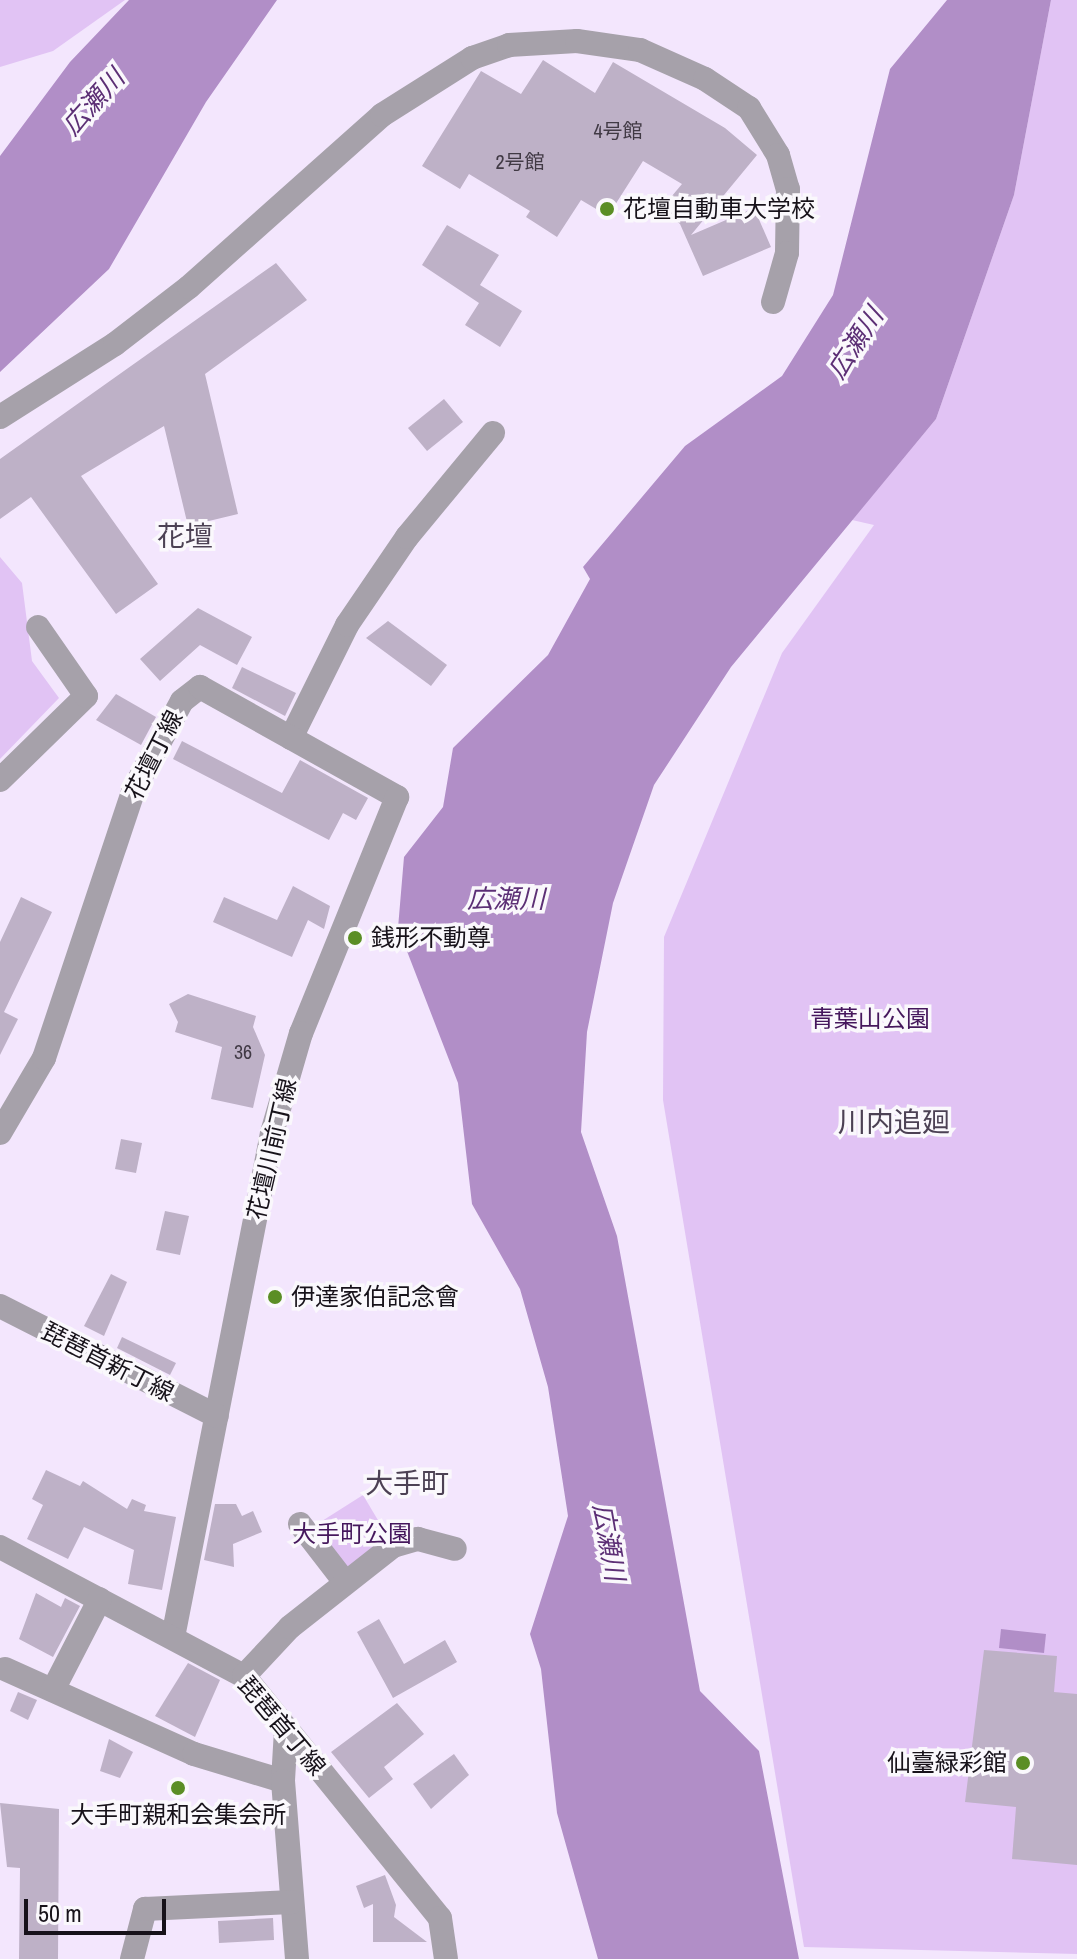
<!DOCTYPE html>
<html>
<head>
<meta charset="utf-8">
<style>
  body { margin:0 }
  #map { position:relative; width:1077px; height:1959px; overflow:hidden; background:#f3e6fd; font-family:"Archivo Narrow","Noto Sans JP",sans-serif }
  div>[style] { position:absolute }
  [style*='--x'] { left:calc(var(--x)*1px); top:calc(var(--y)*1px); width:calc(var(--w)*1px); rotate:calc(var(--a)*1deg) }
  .green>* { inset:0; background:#e1c3f4 }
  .water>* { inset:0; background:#b18ec7 }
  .building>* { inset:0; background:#beb1c7 }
  .minor>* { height:24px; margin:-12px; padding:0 12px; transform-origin:12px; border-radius:12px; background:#a6a1aa }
  .dots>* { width:22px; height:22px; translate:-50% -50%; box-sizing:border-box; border:4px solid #faf8fc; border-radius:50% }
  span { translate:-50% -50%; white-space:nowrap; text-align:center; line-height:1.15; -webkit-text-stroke:7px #faf8fc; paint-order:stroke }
  .number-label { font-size:20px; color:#413a45 }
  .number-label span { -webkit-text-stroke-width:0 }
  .poi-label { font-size:24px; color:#17121a }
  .left { translate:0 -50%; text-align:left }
  .right { translate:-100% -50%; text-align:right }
  .street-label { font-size:24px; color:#17121a }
  .park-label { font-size:24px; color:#45175c }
  .water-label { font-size:26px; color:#5c2f75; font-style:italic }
  .quarter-label { font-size:28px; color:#4c4154 }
  .scale { position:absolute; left:24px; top:1899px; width:142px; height:36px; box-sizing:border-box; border:4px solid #17121a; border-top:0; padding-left:10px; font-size:24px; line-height:28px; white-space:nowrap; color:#17121a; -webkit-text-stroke:6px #faf8fc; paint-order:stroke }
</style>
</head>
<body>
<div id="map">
  <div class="green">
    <i style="clip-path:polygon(0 0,125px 0,53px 51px,0 67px)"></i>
    <i style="clip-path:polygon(1051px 0,1077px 0,1077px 1954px,804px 1947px,663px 1100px,664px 937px,782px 653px,874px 525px,852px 520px,936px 419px,1014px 195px)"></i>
    <i style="clip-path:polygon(0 557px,22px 583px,32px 661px,59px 698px,0 759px)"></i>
    <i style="clip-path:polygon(363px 1495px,391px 1542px,346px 1571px,311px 1528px)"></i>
  </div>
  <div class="water">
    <i style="clip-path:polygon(129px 0,277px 0,206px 102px,109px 269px,0 372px,0 156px,70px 62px)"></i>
    <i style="clip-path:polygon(947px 0,1051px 0,1014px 195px,936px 419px,731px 667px,654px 785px,613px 903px,587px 1032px,581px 1132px,617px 1236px,700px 1691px,759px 1751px,799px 1959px,598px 1959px,557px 1813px,541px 1669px,530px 1634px,568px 1516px,548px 1387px,520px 1289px,472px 1204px,458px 1083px,398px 928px,404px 857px,443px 807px,453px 748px,548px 655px,590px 579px,583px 567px,685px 446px,782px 376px,833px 295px,890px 69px)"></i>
    <i style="clip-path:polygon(1001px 1629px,1046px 1634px,1044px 1653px,999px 1648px)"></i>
  </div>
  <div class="building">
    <i style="clip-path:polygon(543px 60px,595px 93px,613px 62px,725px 128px,757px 155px,691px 235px,754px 208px,771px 247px,703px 276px,680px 224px,661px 209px,682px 184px,643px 161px,608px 216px,581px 200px,557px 237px,526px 217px,530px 211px,469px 174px,460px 189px,422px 166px,481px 71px,521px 94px)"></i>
    <i style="clip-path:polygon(447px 225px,499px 255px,480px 285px,522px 311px,500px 347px,465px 325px,479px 303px,422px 265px)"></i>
    <i style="clip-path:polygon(276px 263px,307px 300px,205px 374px,238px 514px,188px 526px,164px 426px,81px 476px,158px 584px,116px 614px,31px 497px,0 519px,0 459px)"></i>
    <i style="clip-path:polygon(444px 399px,463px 422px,427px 451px,408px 428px)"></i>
    <i style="clip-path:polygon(198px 608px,252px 637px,237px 665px,200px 645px,160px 681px,140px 659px)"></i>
    <i style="clip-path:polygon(388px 621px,447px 665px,431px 686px,366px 638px)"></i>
    <i style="clip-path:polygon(242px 667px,296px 693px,285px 716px,232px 688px)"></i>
    <i style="clip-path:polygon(116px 694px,156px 717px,141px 745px,96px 720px)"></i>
    <i style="clip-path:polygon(182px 741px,282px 793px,300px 760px,368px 798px,356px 820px,343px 813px,329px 840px,173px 759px)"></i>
    <i style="clip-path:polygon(293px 886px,330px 906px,324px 929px,308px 920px,292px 957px,213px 922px,224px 897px,277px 920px)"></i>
    <i style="clip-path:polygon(21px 897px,52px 912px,4px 1012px,18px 1019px,0 1055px,0 942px)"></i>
    <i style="clip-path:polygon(188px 994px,256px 1016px,253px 1027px,265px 1055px,253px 1108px,211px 1099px,222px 1047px,175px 1032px,178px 1022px,169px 1004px)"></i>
    <i style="clip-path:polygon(121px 1139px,142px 1143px,136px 1173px,115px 1169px)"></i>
    <i style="clip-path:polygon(165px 1211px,189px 1216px,180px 1255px,156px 1250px)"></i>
    <i style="clip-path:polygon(111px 1274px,127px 1282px,104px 1336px,84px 1326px)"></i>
    <i style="clip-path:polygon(122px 1337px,176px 1363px,170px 1375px,117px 1348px)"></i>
    <i style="clip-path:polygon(46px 1470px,80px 1486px,83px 1481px,127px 1509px,132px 1499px,146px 1505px,144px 1511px,176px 1517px,162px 1590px,128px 1584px,134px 1550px,84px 1527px,68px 1559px,27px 1539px,43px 1505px,32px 1499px)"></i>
    <i style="clip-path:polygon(215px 1504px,236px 1504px,242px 1516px,253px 1511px,262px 1532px,233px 1544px,234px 1567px,204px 1560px)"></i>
    <i style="clip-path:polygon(36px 1593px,61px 1607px,65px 1598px,80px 1606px,53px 1657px,19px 1639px)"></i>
    <i style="clip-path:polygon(379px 1619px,404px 1664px,445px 1640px,457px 1662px,393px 1698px,357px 1632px)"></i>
    <i style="clip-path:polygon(984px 1650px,1057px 1656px,1054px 1692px,1077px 1694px,1077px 1865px,1012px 1859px,1016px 1807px,965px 1802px)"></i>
    <i style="clip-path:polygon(188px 1663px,220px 1680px,195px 1737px,155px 1716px)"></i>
    <i style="clip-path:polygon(18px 1692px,37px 1700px,28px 1720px,10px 1711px)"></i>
    <i style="clip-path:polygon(397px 1703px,424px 1734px,384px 1767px,393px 1779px,369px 1798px,331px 1752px)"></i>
    <i style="clip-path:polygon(109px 1739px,133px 1752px,120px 1778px,100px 1771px)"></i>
    <i style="clip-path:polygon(454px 1754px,469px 1775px,431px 1809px,413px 1784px)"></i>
    <i style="clip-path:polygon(0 1803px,59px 1809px,58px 1959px,19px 1959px,20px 1868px,7px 1867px)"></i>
    <i style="clip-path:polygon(385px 1875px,396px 1905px,394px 1917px,427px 1942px,373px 1942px,373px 1904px,364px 1908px,356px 1886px)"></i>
    <i style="clip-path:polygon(273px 1918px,274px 1940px,219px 1943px,218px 1921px)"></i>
  </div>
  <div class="minor">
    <i style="--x:0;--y:417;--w:136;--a:-32.4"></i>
    <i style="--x:115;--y:344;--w:93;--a:-37.6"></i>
    <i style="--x:189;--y:287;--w:259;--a:-41.7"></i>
    <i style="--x:382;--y:115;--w:107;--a:-32.3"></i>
    <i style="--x:472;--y:58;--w:39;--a:-19"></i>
    <i style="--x:509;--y:45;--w:68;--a:-3.4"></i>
    <i style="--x:577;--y:41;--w:64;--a:8.1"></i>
    <i style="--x:640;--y:50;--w:71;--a:24"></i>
    <i style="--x:705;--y:79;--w:53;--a:33.4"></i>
    <i style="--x:749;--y:108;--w:55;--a:58.3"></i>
    <i style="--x:778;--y:155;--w:35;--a:74"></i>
    <i style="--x:788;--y:189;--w:64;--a:90.9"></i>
    <i style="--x:787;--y:253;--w:51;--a:105.9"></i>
    <i style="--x:291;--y:738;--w:126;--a:-63.6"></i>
    <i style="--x:347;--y:625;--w:107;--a:-55.7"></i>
    <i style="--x:407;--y:537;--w:135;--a:-50.4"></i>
    <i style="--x:0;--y:780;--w:120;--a:-44.3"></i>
    <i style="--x:86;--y:696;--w:84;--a:-124.8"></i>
    <i style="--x:0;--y:1133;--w:87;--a:-59.6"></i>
    <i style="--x:44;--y:1058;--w:284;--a:-71.5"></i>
    <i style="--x:134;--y:789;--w:100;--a:-61.4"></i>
    <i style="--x:182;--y:701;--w:23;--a:-38"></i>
    <i style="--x:200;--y:687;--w:226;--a:29.2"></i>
    <i style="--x:397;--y:797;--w:255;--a:112.1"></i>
    <i style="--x:301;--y:1033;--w:104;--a:106.2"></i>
    <i style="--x:272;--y:1133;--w:514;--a:101.11"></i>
    <i style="--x:0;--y:1306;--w:243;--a:26.9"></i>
    <i style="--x:300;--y:1524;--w:72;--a:52.3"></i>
    <i style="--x:0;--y:1547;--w:276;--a:27.9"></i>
    <i style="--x:244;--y:1676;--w:311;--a:51"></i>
    <i style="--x:440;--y:1918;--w:41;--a:81.7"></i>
    <i style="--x:5;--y:1669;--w:207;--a:24.2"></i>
    <i style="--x:194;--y:1754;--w:93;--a:16.9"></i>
    <i style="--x:244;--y:1676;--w:67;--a:-46.8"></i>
    <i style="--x:290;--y:1627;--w:131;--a:-38.2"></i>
    <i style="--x:393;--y:1546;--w:26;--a:-16"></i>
    <i style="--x:418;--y:1539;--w:38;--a:15"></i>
    <i style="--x:53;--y:1690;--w:102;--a:-62.7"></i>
    <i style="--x:286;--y:1730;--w:51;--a:93.4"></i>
    <i style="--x:283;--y:1781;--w:179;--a:85.5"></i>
    <i style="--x:132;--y:1959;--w:52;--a:-75.4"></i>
    <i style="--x:145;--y:1909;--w:147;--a:-2.7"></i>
  </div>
  <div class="dots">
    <i style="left:607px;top:209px;background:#5b8e25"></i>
    <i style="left:355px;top:938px;background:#5b8e25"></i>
    <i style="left:275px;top:1297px;background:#5b8e25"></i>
    <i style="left:1023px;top:1763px;background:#5b8e25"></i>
    <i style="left:178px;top:1788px;background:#5b8e25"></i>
  </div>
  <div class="number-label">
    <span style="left:618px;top:130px">4号館</span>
    <span style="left:520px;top:161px">2号館</span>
    <span style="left:243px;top:1051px">36</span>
  </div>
  <div class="poi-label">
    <span class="left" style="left:623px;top:209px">花壇自動車大学校</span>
    <span class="left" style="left:371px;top:938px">銭形不動尊</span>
    <span class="left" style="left:291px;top:1297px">伊達家伯記念會</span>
    <span class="right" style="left:1007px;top:1763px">仙臺緑彩館</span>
    <span style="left:178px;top:1815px">大手町親和会集会所</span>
  </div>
  <div class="street-label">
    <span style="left:154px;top:755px;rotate:-63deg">花壇丁線</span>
    <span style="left:272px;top:1149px;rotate:-77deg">花壇川前丁線</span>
    <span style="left:108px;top:1362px;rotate:27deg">琵琶首新丁線</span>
    <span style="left:282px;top:1726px;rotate:50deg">琵琶首丁線</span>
  </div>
  <div class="park-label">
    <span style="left:870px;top:1019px">青葉山公園</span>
    <span style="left:352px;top:1534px">大手町公園</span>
  </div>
  <div class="water-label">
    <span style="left:93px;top:102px;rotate:-48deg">広瀬川</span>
    <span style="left:855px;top:343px;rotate:-57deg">広瀬川</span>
    <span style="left:506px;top:899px">広瀬川</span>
    <span style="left:609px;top:1542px;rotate:80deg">広瀬川</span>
  </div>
  <div class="quarter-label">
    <span style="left:185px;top:536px">花壇</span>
    <span style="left:894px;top:1122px">川内追廻</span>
    <span style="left:407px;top:1483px">大手町</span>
  </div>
  <div class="scale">50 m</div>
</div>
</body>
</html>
